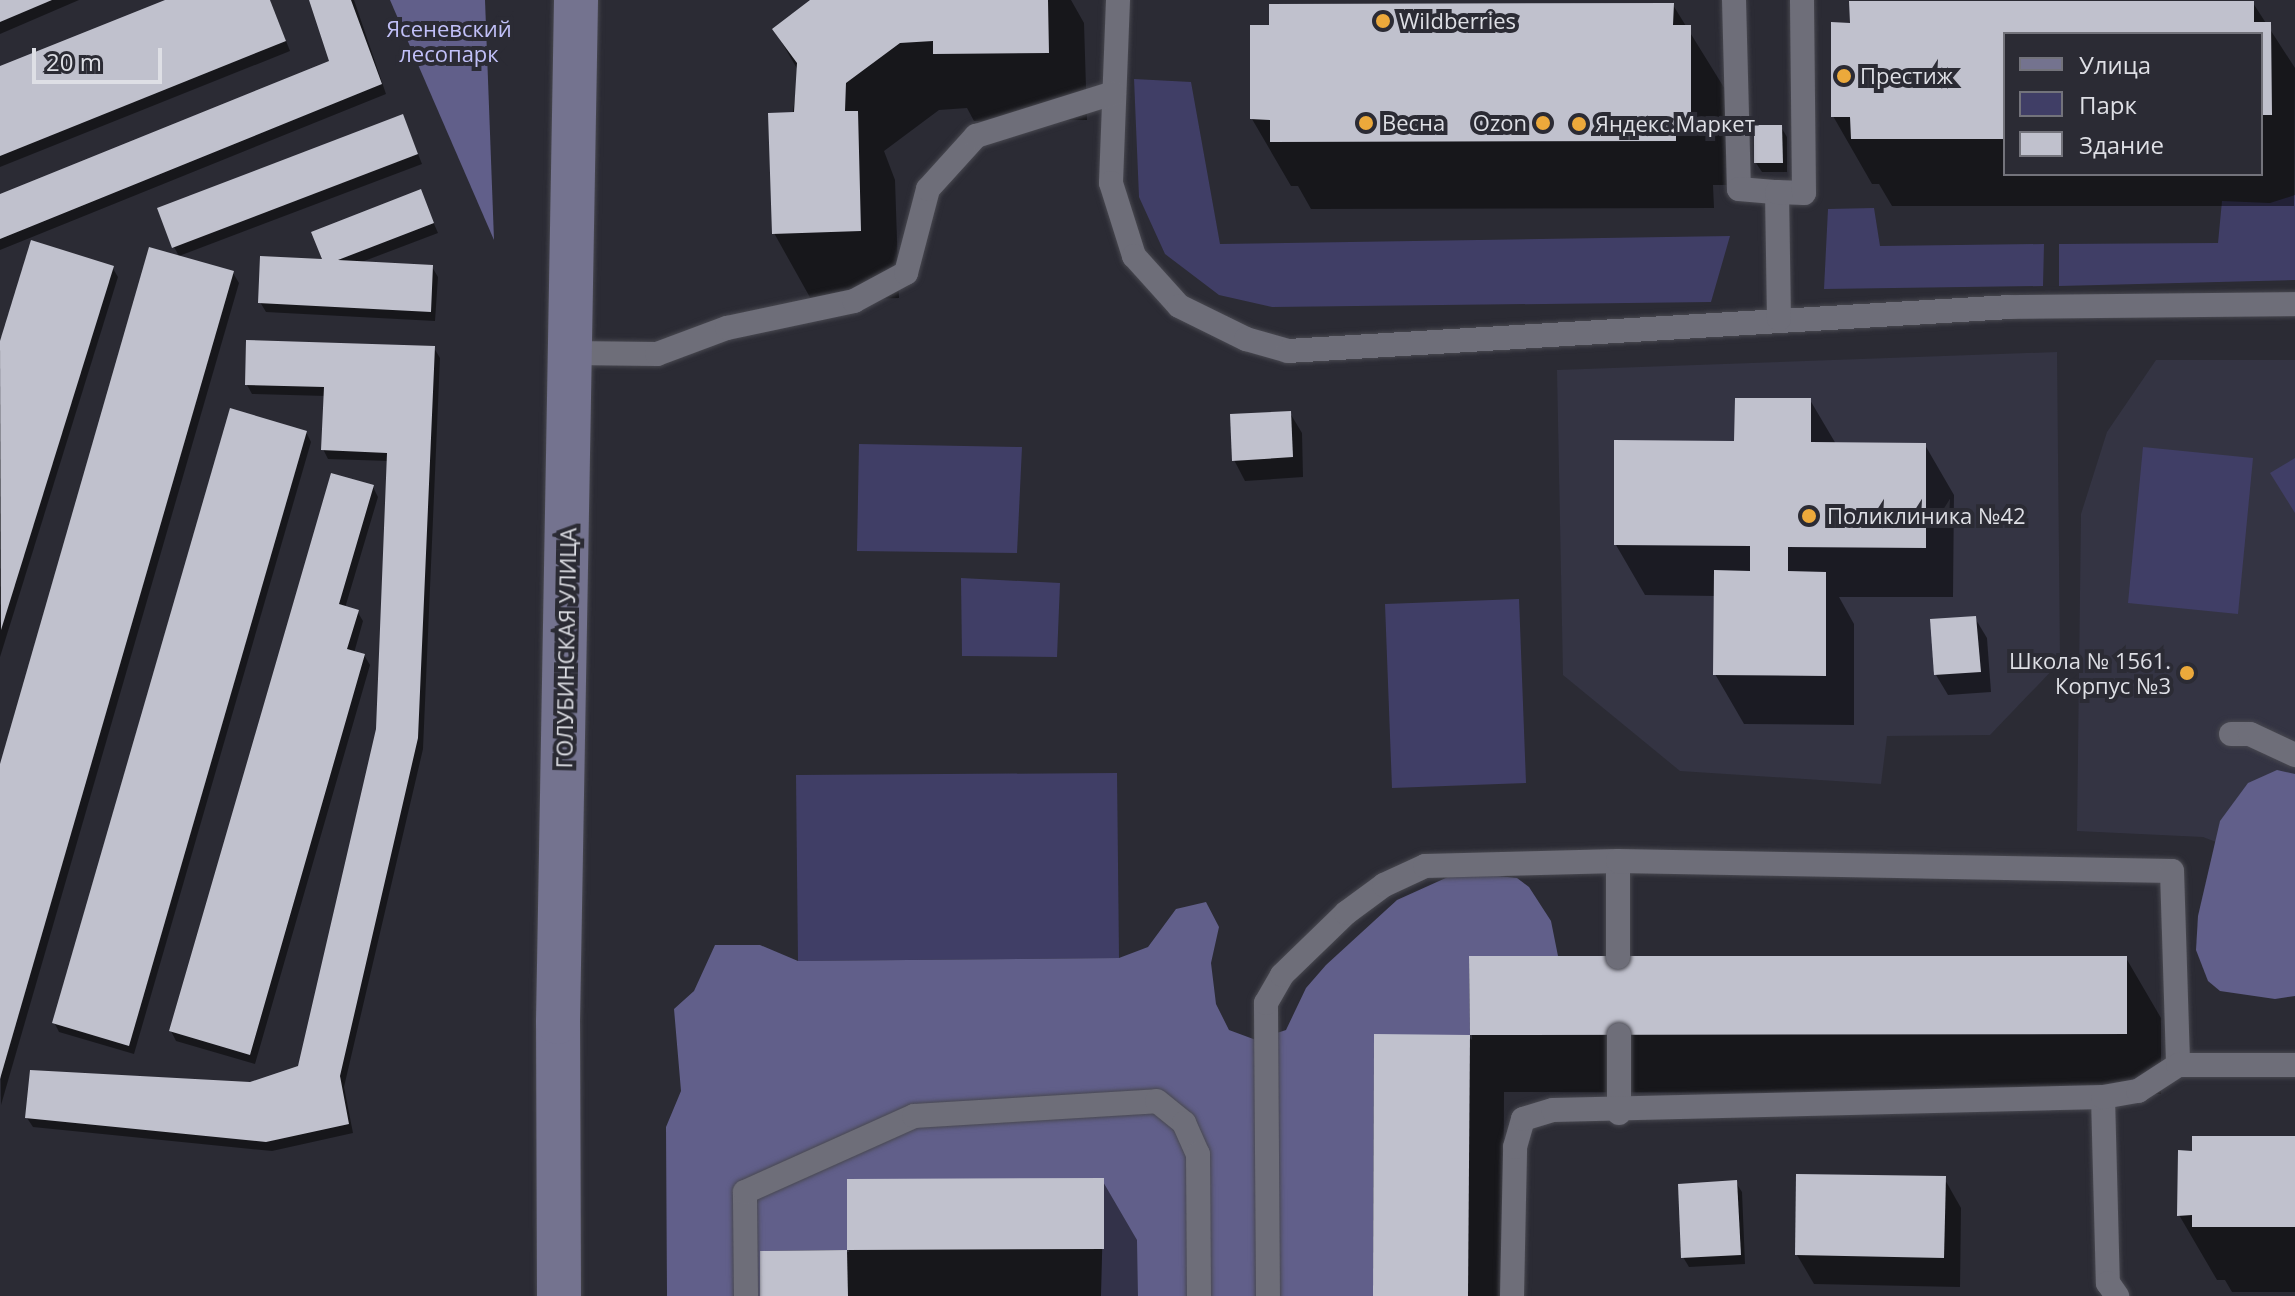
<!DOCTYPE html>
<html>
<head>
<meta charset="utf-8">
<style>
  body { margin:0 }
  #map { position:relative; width:2295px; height:1296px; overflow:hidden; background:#2b2b34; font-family:"Open Sans",sans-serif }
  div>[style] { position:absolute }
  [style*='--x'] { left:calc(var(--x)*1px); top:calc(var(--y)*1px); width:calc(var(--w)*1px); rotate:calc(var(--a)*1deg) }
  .built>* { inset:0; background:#343443 }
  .green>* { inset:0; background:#403e66 }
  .forest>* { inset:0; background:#615f8a }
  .shadow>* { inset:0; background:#0007 }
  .building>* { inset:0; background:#c0c1cd }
  .roads { filter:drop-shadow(0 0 2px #484850) drop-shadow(0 0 2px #484850) }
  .lane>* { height:24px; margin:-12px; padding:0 12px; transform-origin:12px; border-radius:12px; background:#6e6e79 }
  .secondary>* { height:44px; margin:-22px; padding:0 22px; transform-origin:22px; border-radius:22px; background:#74738f }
  .dots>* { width:22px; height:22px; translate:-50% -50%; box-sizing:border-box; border:4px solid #2b2b34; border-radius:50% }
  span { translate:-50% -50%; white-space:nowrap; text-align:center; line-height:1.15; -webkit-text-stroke:8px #2b2b34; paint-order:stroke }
  .poi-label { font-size:22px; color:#dedfe5 }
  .left { translate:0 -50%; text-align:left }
  .right { translate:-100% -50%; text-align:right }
  .park-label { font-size:22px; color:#c1c0f8 }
  .street-label { font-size:22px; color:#dedfe5 }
  .legend { position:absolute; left:2003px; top:32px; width:260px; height:144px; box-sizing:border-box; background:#2b2b34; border:2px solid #73737b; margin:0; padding:10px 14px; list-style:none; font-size:24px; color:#dedfe5 }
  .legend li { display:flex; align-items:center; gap:16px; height:40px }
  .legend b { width:40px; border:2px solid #73737b }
  .scale { position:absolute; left:32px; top:48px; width:130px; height:36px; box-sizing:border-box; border:4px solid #dedfe5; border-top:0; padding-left:10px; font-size:24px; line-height:28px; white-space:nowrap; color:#dedfe5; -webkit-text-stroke:6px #2b2b34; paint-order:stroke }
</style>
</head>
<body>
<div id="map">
  <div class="built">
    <i style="clip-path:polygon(2057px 352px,2060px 662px,1990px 735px,1887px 736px,1881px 784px,1680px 771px,1563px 675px,1557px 370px)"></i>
    <i style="clip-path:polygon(2156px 360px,2295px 360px,2295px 872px,2203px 837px,2077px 831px,2081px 514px,2107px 432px)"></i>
  </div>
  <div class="green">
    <i style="clip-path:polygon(1134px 79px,1191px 82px,1220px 244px,1730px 236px,1711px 302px,1272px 307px,1219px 295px,1165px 254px,1139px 197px)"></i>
    <i style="clip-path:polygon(2295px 195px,2295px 280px,2059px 286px,2059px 244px,2218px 243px,2222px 201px,2270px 203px)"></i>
    <i style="clip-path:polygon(1874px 208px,1880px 246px,2044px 244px,2043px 286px,1824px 289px,1828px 209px)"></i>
    <i style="clip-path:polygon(859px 444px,1022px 447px,1017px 553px,857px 551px)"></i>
    <i style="clip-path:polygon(2143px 447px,2253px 458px,2238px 614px,2128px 603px)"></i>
    <i style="clip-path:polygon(2295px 458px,2295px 513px,2270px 473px)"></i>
    <i style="clip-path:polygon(961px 578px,1060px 583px,1057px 657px,962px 656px)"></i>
    <i style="clip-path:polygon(1519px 599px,1526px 783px,1392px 788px,1385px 604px)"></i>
    <i style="clip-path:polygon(1117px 773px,1119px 958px,798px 961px,796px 775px)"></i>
  </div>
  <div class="forest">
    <i style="clip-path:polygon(390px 0,485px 0,494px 240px)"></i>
    <i style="clip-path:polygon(2277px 770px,2295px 774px,2295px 996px,2275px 999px,2220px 991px,2208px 981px,2196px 950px,2198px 916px,2220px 821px,2248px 783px)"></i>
    <i style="clip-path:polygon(1459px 872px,1517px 878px,1529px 887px,1551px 921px,1558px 956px,1469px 957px,1470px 1035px,1374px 1035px,1373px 1296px,1101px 1296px,1104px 1179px,847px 1180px,847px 1250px,760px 1251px,760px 1296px,667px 1296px,666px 1127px,681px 1091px,674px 1009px,694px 991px,715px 945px,760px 945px,798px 961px,1119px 958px,1148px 947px,1176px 909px,1206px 902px,1219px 927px,1211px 963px,1216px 1004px,1229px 1030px,1256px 1040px,1286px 1030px,1306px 988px,1326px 965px,1397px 900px)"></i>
  </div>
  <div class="shadow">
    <i style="clip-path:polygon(0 0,79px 0,0 34px)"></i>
    <i style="clip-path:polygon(171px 0,270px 0,290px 51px,0 167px,0 68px)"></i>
    <i style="clip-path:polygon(312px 0,354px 0,386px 94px,0 250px,0 197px,332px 62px)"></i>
    <i style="clip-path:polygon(813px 0,1071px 0,1084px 23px,1087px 120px,974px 121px,967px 108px,939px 110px,884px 151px,895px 180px,899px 298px,812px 301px,774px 233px,799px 72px,774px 29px)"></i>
    <i style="clip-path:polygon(evenodd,2253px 3px,2295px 68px,2294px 206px,1892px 206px,1879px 184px,1872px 184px,1833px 116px,1852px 25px,2253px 3px,2005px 34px,2261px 34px,2261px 174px,2005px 174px,2005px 34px)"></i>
    <i style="clip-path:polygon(1673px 5px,1728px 94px,1728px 185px,1713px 185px,1714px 208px,1311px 209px,1298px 186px,1291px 186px,1252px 119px)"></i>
    <i style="clip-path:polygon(407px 126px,422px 164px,179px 256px,174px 247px)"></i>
    <i style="clip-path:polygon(1781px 127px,1787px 137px,1787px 172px,1762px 172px,1756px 163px)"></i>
    <i style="clip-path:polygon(420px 192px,438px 233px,359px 263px,432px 267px,438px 277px,435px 321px,266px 312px,260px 302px)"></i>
    <i style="clip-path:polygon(33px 243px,112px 267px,118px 277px,0 657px,0 348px)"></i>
    <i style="clip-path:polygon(233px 273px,239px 283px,1px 1105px,0 771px)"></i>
    <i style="clip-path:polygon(434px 348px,440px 358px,423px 749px,344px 1087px,353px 1133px,272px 1151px,33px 1127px,27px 1118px,251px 1084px,300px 1068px,378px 729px,389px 461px,328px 459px,323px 449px,326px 396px,252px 394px,247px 385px)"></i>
    <i style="clip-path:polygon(1810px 400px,1836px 444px,1925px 445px,1954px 495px,1953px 597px,1839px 597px,1854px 624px,1854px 725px,1744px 724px,1715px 674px,1715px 596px,1645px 595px,1616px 545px,1736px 443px)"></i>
    <i style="clip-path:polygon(1290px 413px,1302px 433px,1303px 477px,1245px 481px,1234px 460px)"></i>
    <i style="clip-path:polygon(306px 432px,311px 442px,134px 1054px,59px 1032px,54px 1022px)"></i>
    <i style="clip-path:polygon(373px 487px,378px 497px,345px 608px,357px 611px,363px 621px,354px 653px,364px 655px,370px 665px,255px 1064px,176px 1041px,171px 1031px)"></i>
    <i style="clip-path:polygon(1975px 618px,1987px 638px,1991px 692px,1948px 695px,1936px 675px,1933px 621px)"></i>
    <i style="clip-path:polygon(1471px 958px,2126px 958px,2161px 1018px,2161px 1094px,1504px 1092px,1503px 1296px,1375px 1296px,1469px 1037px,1472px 1040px)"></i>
    <i style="clip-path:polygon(2295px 1138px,2295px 1292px,2232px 1292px,2225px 1280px,2217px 1280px,2179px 1215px)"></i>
    <i style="clip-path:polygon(1944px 1178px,1961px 1208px,1960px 1287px,1814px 1284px,1797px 1255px)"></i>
    <i style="clip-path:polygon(1102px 1180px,1137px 1240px,1138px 1296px,762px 1296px,762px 1253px,849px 1252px,849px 1181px)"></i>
    <i style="clip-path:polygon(1736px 1183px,1742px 1192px,1745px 1264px,1689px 1267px,1683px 1257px)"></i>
  </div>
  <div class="building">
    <i style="clip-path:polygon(0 0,52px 0,0 22px)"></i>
    <i style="clip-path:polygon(165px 0,270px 0,286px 41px,0 156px,0 66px)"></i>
    <i style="clip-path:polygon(309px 0,351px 0,382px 84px,0 239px,0 194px,329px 61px)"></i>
    <i style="clip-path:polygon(810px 0,1048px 0,1049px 53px,933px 54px,933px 41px,900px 43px,846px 83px,845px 111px,858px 111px,861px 231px,772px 234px,768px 113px,794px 112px,797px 63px,772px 29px)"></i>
    <i style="clip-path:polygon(1849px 1px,2254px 1px,2254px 22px,2271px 22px,2272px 115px,2261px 115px,2261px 34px,2005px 34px,2005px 139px,1851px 139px,1850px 117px,1831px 117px,1831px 22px,1850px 23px)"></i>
    <i style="clip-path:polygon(1674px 3px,1673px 25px,1691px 25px,1691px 118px,1676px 118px,1676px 141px,1270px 142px,1270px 120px,1250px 119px,1250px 25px,1269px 25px,1269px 4px)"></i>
    <i style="clip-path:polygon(403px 114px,418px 154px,172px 248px,157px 208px)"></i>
    <i style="clip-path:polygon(1754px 125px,1782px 125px,1783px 163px,1754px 163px)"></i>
    <i style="clip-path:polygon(421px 189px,434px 223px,338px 260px,433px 265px,431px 312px,258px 303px,260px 256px,322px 259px,311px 232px)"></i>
    <i style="clip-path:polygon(31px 240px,114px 266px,1px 630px,0 341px)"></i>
    <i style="clip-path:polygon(149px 247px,234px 271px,0 1079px,0 764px)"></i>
    <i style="clip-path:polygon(246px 340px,435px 346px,418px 738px,340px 1076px,349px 1124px,266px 1142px,25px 1118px,30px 1070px,250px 1082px,298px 1066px,376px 729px,387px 453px,321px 450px,324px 387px,245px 385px)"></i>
    <i style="clip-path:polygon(1735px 398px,1811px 398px,1811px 442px,1926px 443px,1926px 548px,1788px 547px,1788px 571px,1826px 572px,1826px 676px,1713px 675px,1714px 570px,1750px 571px,1750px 546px,1614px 545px,1614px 440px,1734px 441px)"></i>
    <i style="clip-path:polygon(230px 408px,307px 431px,129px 1046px,52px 1023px)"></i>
    <i style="clip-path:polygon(1291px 411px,1293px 457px,1232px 461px,1230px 414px)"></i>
    <i style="clip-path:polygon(331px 473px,374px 485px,339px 604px,359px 610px,347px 649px,365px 654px,250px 1055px,169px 1031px)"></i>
    <i style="clip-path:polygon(1976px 616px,1981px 672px,1934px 675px,1930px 619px)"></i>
    <i style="clip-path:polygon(1469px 956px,2127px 956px,2127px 1034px,1470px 1035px)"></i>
    <i style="clip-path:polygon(1374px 1034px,1470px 1035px,1468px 1296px,1373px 1296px)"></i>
    <i style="clip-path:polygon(2192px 1136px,2295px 1136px,2295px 1227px,2192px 1227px,2192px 1215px,2177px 1216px,2178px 1150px,2192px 1151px)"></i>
    <i style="clip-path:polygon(1796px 1174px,1946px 1176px,1944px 1258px,1795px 1255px)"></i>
    <i style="clip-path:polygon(1104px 1178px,1104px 1249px,847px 1250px,847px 1179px)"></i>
    <i style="clip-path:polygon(1737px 1180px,1741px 1255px,1681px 1258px,1678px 1184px)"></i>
    <i style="clip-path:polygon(847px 1250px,848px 1296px,760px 1296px,760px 1251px)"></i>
  </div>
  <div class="roads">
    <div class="lane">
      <i style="--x:1118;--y:0;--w:183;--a:92.2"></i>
      <i style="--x:1111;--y:183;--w:77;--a:72.5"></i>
      <i style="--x:1134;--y:256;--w:67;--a:48"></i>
      <i style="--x:1179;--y:306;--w:75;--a:26.2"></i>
      <i style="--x:1246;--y:339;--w:44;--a:15.9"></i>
      <i style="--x:1288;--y:351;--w:723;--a:-3.49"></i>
      <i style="--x:2010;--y:307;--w:285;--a:-0.6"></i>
      <i style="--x:1734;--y:0;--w:189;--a:88.5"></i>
      <i style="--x:1739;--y:189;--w:38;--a:5"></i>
      <i style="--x:1779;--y:319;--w:127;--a:-90.9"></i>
      <i style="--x:1777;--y:192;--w:27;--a:2"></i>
      <i style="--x:1804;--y:193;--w:193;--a:-90.6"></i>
      <i style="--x:571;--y:353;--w:86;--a:0.7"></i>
      <i style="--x:657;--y:354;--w:75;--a:-20.4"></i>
      <i style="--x:727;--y:328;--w:130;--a:-12"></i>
      <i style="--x:854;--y:301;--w:59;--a:-28.3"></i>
      <i style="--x:906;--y:273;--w:87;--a:-75.3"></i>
      <i style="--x:928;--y:189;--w:72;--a:-47.8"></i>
      <i style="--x:976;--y:136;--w:144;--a:-17.4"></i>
      <i style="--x:2231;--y:734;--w:19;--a:0"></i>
      <i style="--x:2250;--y:734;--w:50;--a:25"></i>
      <i style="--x:1618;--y:861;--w:96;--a:90"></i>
      <i style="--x:1619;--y:1035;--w:78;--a:90"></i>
      <i style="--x:2103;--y:1097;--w:186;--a:88.5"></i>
      <i style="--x:2108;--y:1283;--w:16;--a:55"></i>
      <i style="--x:746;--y:1296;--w:104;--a:-90.6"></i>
      <i style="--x:745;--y:1192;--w:185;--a:-24.2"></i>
      <i style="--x:914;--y:1116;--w:243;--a:-3.5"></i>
      <i style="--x:1157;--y:1101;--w:35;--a:39"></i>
      <i style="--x:1184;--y:1123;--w:34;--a:66"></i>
      <i style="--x:1198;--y:1154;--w:142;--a:89.6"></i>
      <i style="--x:1268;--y:1296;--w:293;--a:-90.4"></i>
      <i style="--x:1266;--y:1003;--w:32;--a:-60"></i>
      <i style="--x:1282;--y:975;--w:89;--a:-44.1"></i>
      <i style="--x:1346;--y:913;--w:47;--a:-36.4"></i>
      <i style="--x:1384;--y:885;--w:45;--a:-24.9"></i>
      <i style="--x:1425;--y:866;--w:193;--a:-1.5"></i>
      <i style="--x:1618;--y:861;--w:554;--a:1.03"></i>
      <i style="--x:2172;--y:871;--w:194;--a:88.2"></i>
      <i style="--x:1512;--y:1296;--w:149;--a:-88.8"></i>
      <i style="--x:1515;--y:1147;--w:29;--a:-74"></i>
      <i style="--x:1523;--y:1119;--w:31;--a:-17"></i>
      <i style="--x:1553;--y:1110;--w:550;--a:-1.35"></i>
      <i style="--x:2103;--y:1097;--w:36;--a:-10"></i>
      <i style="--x:2138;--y:1091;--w:48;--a:-33"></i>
      <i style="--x:2178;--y:1065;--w:117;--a:0"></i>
    </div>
    <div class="secondary">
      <i style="--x:559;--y:1296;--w:274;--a:-90.2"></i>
      <i style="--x:558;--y:1022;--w:1022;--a:-88.99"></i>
    </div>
  </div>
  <div class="dots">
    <i style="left:1383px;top:21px;background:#eca93b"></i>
    <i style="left:1844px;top:76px;background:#eca93b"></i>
    <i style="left:1366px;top:123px;background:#eca93b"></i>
    <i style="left:1543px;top:123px;background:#eca93b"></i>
    <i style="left:1579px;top:124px;background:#eca93b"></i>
    <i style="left:1809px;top:516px;background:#eca93b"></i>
    <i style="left:2187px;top:673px;background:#eca93b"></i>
  </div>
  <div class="poi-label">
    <span class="left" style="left:1399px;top:21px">Wildberries</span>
    <span class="left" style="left:1860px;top:76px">Престиж</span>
    <span class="left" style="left:1382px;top:123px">Весна</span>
    <span class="right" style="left:1527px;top:123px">Ozon</span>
    <span class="left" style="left:1595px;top:124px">Яндекс.Маркет</span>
    <span class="left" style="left:1827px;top:516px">Поликлиника №42</span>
    <span class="right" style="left:2171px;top:673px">Школа № 1561.<br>Корпус №3</span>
  </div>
  <div class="park-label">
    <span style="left:449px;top:41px">Ясеневский<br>лесопарк</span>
  </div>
  <div class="street-label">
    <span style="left:566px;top:648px;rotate:-89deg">ГОЛУБИНСКАЯ УЛИЦА</span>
  </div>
  <ul class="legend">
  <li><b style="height:10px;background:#74738f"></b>Улица</li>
  <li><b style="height:22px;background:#403e66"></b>Парк</li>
  <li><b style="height:22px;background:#c0c1cd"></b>Здание</li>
  </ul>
  <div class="scale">20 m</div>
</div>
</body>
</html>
